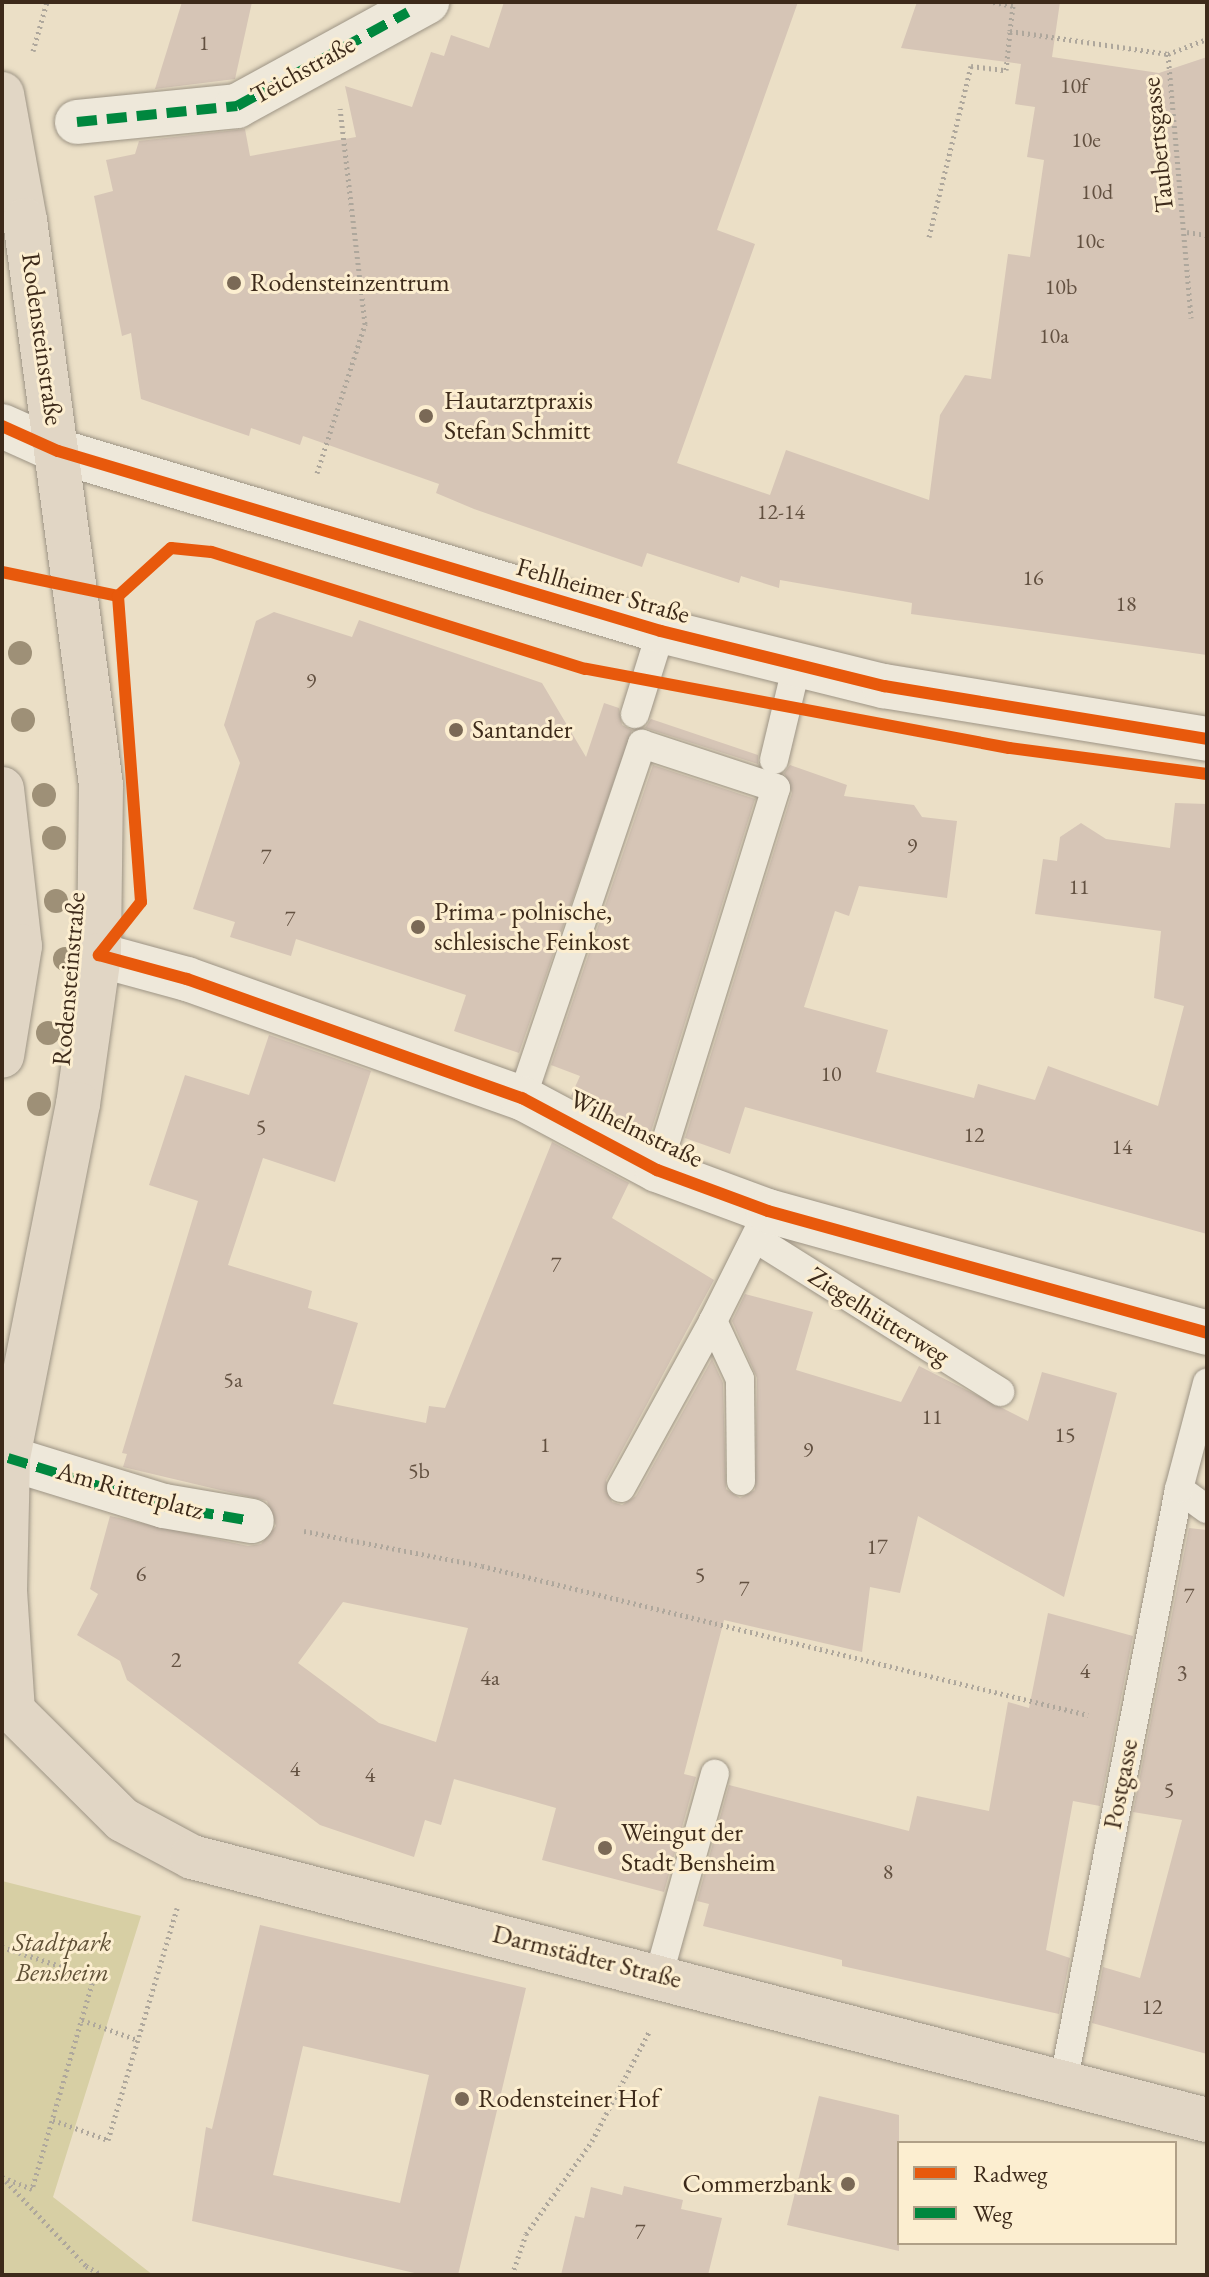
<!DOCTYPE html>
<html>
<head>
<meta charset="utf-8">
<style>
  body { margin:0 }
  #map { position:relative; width:1209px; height:2277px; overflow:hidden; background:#ebdfc6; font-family:"EB Garamond",serif }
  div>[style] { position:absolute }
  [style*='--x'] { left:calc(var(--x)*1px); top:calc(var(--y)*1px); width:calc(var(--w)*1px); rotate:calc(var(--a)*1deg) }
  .green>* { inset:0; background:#d7cfa4 }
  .building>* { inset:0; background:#d6c5b6 }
  .path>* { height:5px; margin-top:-2.5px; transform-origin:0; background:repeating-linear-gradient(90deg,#aea79c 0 2px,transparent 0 6px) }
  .roads { filter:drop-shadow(0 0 2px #9d9485) drop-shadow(0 0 2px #9d9485) }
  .service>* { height:28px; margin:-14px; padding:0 14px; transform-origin:14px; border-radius:14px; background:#eee8da }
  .minor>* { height:44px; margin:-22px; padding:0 22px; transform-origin:22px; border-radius:22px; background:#eee8da }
  .primary>* { height:44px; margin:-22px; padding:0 22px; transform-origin:22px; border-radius:22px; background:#e1d6c5 }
  .quiet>* { height:10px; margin-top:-5px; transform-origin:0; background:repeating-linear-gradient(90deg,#00873e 0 20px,transparent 0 30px) }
  .cycleway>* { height:12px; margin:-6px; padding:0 6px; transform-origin:6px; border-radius:6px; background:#e8590c }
  .trees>* { width:24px; height:24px; margin:-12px; border-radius:50%; background:#9e9077 }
  .dots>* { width:22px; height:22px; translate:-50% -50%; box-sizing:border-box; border:4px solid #fceed0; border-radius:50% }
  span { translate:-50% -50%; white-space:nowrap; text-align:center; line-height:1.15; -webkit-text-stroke:6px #fceed0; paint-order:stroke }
  .number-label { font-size:22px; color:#635141 }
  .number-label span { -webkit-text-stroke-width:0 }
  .street-label { font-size:26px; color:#3d2a1a }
  .poi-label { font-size:26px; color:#3d2a1a }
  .left { translate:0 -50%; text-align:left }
  .right { translate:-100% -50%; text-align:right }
  .park-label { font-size:26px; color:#5f5036; font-style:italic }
  .frame { position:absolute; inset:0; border:4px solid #3d2a1a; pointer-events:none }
  .legend { position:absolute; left:897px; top:2141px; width:280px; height:104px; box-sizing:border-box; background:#fceed0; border:2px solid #b0a087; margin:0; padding:10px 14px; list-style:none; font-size:24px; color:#3d2a1a }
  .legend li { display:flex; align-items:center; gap:16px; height:40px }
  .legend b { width:40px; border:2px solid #b0a087 }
</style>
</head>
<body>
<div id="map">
  <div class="green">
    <i style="clip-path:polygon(2px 1881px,141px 1916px,53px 2197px,153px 2275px,2px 2275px)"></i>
  </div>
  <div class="building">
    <i style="clip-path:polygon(182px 2px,252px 2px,235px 79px,155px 89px)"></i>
    <i style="clip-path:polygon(504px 2px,798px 2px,717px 230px,755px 244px,677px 463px,770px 495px,786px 450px,929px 500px,940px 415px,965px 375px,991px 379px,1008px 254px,1030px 257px,1044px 160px,1027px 157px,1035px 107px,1015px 104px,1021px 64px,901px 48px,917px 2px,1060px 2px,1052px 57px,1159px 73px,1207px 57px,1207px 655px,911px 614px,912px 603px,780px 580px,779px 588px,741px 576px,739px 583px,647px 553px,642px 567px,474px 509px,436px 493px,439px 484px,303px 436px,300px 445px,251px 428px,249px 436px,141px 399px,131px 333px,122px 336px,94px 196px,113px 191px,106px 160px,135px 154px,139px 141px,245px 129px,250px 156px,356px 137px,345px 86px,412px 107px,431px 52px,444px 56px,451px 35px,489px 48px)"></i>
    <i style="clip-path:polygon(274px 612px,352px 637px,359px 620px,542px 683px,586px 757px,604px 703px,619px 708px,622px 725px,632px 730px,519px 1053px,454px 1031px,466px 995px,296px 939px,291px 956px,230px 937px,235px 922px,193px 909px,240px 763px,224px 725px,256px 621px)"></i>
    <i style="clip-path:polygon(651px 719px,758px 755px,758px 764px,645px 728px)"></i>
    <i style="clip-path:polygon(653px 765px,755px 799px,649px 1138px,571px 1096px,580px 1076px,551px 1065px)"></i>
    <i style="clip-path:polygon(790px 765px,847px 785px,844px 796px,914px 805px,922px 817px,957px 821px,947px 898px,859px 886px,849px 916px,835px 911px,804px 1007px,888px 1030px,876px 1072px,974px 1098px,978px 1084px,1035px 1100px,1048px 1066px,1158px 1106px,1184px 1006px,1154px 998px,1161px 931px,1035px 914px,1043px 859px,1057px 861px,1060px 837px,1081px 823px,1106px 839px,1170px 848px,1175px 803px,1207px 804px,1207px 1234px,745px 1107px,730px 1154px,685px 1138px,792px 793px,784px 773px)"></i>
    <i style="clip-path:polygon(evenodd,269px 1035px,371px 1071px,335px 1182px,263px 1158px,228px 1265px,312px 1291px,308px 1308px,358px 1323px,333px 1404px,426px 1423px,429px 1406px,445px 1408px,552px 1142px,629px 1183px,612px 1218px,714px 1280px,606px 1480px,612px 1502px,622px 1505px,636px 1496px,712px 1359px,723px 1383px,726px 1489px,740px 1498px,755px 1490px,757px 1378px,732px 1321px,745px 1294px,813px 1312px,796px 1370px,901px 1402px,919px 1366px,1028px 1421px,1042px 1372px,1117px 1393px,1064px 1597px,918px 1516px,900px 1593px,870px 1587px,862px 1652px,724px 1620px,684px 1774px,696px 1777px,664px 1892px,542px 1860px,556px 1808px,454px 1779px,441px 1825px,425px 1820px,414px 1857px,320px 1825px,127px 1680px,120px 1661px,77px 1635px,98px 1594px,90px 1589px,110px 1516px,248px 1546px,261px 1544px,276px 1526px,267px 1501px,123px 1467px,127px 1454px,122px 1453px,198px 1201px,149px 1185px,185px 1075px,249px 1095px,269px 1035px,343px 1602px,468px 1628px,436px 1742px,379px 1723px,298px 1663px,343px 1602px)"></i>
    <i style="clip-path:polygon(1189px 1528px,1207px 1530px,1207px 2054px,1092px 2023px,1103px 1967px,1140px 1978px,1182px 1820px,1133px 1812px)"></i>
    <i style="clip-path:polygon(1048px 1613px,1133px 1636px,1100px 1806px,1073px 1801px,1046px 1950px,1070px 1958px,1059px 2014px,842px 1966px,842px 1960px,703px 1926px,709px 1904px,697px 1901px,729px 1785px,909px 1831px,917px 1796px,989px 1811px,1008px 1702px,1029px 1708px)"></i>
    <i style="clip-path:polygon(evenodd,260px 1925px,526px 1988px,458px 2275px,423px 2275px,192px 2221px,206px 2127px,212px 2129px,260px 1925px,303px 2046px,429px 2075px,400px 2203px,273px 2175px,303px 2046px)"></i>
    <i style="clip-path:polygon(819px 2096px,899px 2115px,899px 2251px,787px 2225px)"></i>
    <i style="clip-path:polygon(624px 2186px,683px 2200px,681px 2209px,722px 2218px,708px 2275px,561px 2275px,575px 2216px,584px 2218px,591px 2187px,622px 2195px)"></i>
  </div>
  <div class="path">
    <i style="--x:993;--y:2;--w:20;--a:11"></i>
    <i style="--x:1013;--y:6;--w:25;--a:97"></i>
    <i style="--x:1010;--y:31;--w:160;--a:8.3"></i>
    <i style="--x:1168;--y:54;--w:42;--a:-21"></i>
    <i style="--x:33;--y:51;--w:51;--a:-74.1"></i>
    <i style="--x:1168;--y:54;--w:265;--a:85"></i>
    <i style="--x:1187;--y:232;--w:20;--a:9"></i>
    <i style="--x:929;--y:237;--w:176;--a:-76.2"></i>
    <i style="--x:971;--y:66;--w:35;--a:7"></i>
    <i style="--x:1006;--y:70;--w:39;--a:-84"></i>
    <i style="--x:317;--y:473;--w:157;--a:-72.1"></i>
    <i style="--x:365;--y:324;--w:217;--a:-96.6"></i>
    <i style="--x:304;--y:1531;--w:181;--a:11.1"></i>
    <i style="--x:482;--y:1566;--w:624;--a:13.81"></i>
    <i style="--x:2;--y:1947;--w:97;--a:18.1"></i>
    <i style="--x:94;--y:1977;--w:221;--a:106.3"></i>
    <i style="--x:32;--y:2189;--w:32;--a:-158"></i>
    <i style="--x:82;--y:2020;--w:59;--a:19.7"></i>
    <i style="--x:53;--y:2120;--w:59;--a:20"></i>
    <i style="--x:108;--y:2140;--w:242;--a:-73.4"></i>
    <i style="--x:6;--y:2181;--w:117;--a:46.7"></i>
    <i style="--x:86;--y:2266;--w:18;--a:29"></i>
    <i style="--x:512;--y:2275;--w:43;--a:-71.1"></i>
    <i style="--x:526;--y:2234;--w:114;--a:-54.6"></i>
    <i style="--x:592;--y:2141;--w:125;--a:-62.4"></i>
  </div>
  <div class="roads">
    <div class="service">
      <i style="--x:635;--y:714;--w:87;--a:-72.6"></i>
      <i style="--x:774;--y:760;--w:99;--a:-76.5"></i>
      <i style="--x:522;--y:1098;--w:374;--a:-71.3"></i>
      <i style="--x:642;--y:744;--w:141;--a:18.2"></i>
      <i style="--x:776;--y:788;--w:400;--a:107.3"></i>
      <i style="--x:758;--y:1240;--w:286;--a:32.1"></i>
      <i style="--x:741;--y:1481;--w:102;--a:-90.6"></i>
      <i style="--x:740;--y:1379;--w:64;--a:-115"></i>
      <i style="--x:713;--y:1321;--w:123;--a:-63.4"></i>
      <i style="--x:621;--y:1488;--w:191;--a:-61.1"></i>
      <i style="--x:1179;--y:1489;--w:34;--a:36"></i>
      <i style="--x:659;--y:1974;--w:208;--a:-74.4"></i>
      <i style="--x:1064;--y:2079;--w:601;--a:-78.97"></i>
      <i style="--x:1179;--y:1489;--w:110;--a:-75.2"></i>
    </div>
    <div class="minor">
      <i style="--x:77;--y:122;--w:161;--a:-5.7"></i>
      <i style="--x:237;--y:106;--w:217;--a:-28.7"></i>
      <i style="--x:2;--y:426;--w:61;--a:24.1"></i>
      <i style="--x:58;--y:451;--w:629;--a:16.62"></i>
      <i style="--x:661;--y:631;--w:230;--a:13.9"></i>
      <i style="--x:884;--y:686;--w:327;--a:9.3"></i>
      <i style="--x:99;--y:955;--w:91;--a:15.3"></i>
      <i style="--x:187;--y:979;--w:356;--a:19.6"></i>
      <i style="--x:522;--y:1098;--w:153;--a:28.1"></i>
      <i style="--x:657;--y:1170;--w:118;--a:20.3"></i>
      <i style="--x:768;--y:1211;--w:456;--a:15.5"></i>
      <i style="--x:8;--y:1458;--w:163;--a:17.1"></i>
      <i style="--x:164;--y:1506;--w:89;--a:9.7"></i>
    </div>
    <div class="primary">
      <i style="--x:2;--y:94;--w:128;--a:79.7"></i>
      <i style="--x:25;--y:220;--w:570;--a:82.34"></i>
      <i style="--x:101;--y:785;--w:170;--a:90.7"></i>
      <i style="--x:99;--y:955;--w:150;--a:98"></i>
      <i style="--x:78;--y:1104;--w:361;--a:101.2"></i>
      <i style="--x:8;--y:1458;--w:133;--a:91.3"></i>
      <i style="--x:5;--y:1591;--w:120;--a:86.2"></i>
      <i style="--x:2;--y:789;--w:158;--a:83.5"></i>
      <i style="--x:20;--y:946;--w:111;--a:99.3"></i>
      <i style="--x:2;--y:1700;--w:170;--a:44.8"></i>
      <i style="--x:123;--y:1820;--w:78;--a:28.2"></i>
      <i style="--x:192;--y:1857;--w:1049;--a:14.53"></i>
    </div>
  </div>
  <div class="quiet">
    <i style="--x:77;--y:122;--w:161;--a:-5.7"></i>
    <i style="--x:237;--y:106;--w:195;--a:-28.8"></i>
    <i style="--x:8;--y:1458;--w:163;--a:17.1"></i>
    <i style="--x:164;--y:1506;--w:89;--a:9.7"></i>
  </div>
  <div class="cycleway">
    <i style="--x:2;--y:426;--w:61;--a:24.1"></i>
    <i style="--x:58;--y:451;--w:629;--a:16.62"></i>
    <i style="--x:661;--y:631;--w:230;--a:13.9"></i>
    <i style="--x:884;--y:686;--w:327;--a:9.3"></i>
    <i style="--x:2;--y:572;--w:118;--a:11.7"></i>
    <i style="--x:1207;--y:774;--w:200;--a:-172.5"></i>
    <i style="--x:1009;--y:748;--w:431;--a:-169.4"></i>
    <i style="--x:585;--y:669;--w:392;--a:-162.6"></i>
    <i style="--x:211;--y:552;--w:40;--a:-174.3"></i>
    <i style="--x:171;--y:548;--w:72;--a:137.8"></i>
    <i style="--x:118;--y:596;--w:307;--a:85.7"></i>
    <i style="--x:141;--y:902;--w:68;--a:128.4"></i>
    <i style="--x:99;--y:955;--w:91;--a:15.3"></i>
    <i style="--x:187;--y:979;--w:356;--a:19.6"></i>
    <i style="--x:522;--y:1098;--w:153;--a:28.1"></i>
    <i style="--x:657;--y:1170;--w:118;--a:20.3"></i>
    <i style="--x:768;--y:1211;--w:456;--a:15.5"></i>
  </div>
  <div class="trees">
    <i style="left:20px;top:653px"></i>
    <i style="left:23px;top:720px"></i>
    <i style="left:44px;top:795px"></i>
    <i style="left:54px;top:838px"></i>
    <i style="left:56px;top:901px"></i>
    <i style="left:65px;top:959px"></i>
    <i style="left:48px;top:1033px"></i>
    <i style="left:39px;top:1104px"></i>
  </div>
  <div class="dots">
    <i style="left:234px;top:283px;background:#7a6956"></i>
    <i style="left:426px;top:416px;background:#7a6956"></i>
    <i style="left:456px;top:730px;background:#7a6956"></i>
    <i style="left:418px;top:927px;background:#7a6956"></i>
    <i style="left:605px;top:1848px;background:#7a6956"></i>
    <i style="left:462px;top:2099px;background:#7a6956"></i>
    <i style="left:848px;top:2184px;background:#7a6956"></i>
  </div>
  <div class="number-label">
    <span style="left:204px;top:43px">1</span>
    <span style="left:1074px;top:86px">10f</span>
    <span style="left:1086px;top:140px">10e</span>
    <span style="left:1097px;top:192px">10d</span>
    <span style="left:1090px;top:241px">10c</span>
    <span style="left:1061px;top:287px">10b</span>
    <span style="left:1054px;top:336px">10a</span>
    <span style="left:781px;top:512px">12-14</span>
    <span style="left:1033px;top:578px">16</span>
    <span style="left:1126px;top:604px">18</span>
    <span style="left:311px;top:681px">9</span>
    <span style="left:912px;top:846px">9</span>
    <span style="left:266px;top:857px">7</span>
    <span style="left:1079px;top:887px">11</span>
    <span style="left:290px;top:919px">7</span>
    <span style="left:831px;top:1074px">10</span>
    <span style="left:261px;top:1127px">5</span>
    <span style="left:974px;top:1135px">12</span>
    <span style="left:1122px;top:1147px">14</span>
    <span style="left:556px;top:1265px">7</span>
    <span style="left:233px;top:1380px">5a</span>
    <span style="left:932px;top:1417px">11</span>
    <span style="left:1065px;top:1435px">15</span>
    <span style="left:545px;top:1445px">1</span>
    <span style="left:808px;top:1450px">9</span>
    <span style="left:419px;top:1471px">5b</span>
    <span style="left:877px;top:1547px">17</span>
    <span style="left:141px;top:1574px">6</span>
    <span style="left:700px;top:1575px">5</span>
    <span style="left:744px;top:1589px">7</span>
    <span style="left:1189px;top:1596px">7</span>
    <span style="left:176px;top:1660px">2</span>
    <span style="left:1085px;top:1671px">4</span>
    <span style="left:1182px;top:1673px">3</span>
    <span style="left:490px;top:1678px">4a</span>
    <span style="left:295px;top:1769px">4</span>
    <span style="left:370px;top:1775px">4</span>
    <span style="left:1169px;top:1790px">5</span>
    <span style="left:888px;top:1872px">8</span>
    <span style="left:1152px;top:2007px">12</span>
    <span style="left:640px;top:2232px">7</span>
  </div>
  <div class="street-label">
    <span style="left:303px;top:70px;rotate:-29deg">Teichstraße</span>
    <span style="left:1158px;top:145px;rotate:-96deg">Taubertsgasse</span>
    <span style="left:42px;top:339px;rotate:82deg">Rodensteinstraße</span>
    <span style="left:603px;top:591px;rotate:16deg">Fehlheimer Straße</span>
    <span style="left:69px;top:979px;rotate:-85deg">Rodensteinstraße</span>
    <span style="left:636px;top:1129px;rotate:26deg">Wilhelmstraße</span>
    <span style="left:879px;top:1316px;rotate:32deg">Ziegelhütterweg</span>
    <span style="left:130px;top:1491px;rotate:16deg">Am Ritterplatz</span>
    <span style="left:1121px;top:1784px;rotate:-79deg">Postgasse</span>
    <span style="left:587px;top:1957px;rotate:14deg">Darmstädter Straße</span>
  </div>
  <div class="poi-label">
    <span class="left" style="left:250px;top:283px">Rodensteinzentrum</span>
    <span class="left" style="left:444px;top:416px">Hautarztpraxis<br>Stefan Schmitt</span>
    <span class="left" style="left:472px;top:730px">Santander</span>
    <span class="left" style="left:434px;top:927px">Prima - polnische,<br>schlesische Feinkost</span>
    <span class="left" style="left:621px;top:1848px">Weingut der<br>Stadt Bensheim</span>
    <span class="left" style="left:478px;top:2099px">Rodensteiner Hof</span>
    <span class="right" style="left:832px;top:2184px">Commerzbank</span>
  </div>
  <div class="park-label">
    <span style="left:62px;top:1958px">Stadtpark<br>Bensheim</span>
  </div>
  <div class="frame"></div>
  <ul class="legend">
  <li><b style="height:10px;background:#e8590c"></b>Radweg</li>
  <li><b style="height:10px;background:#00873e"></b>Weg</li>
  </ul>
</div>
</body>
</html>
